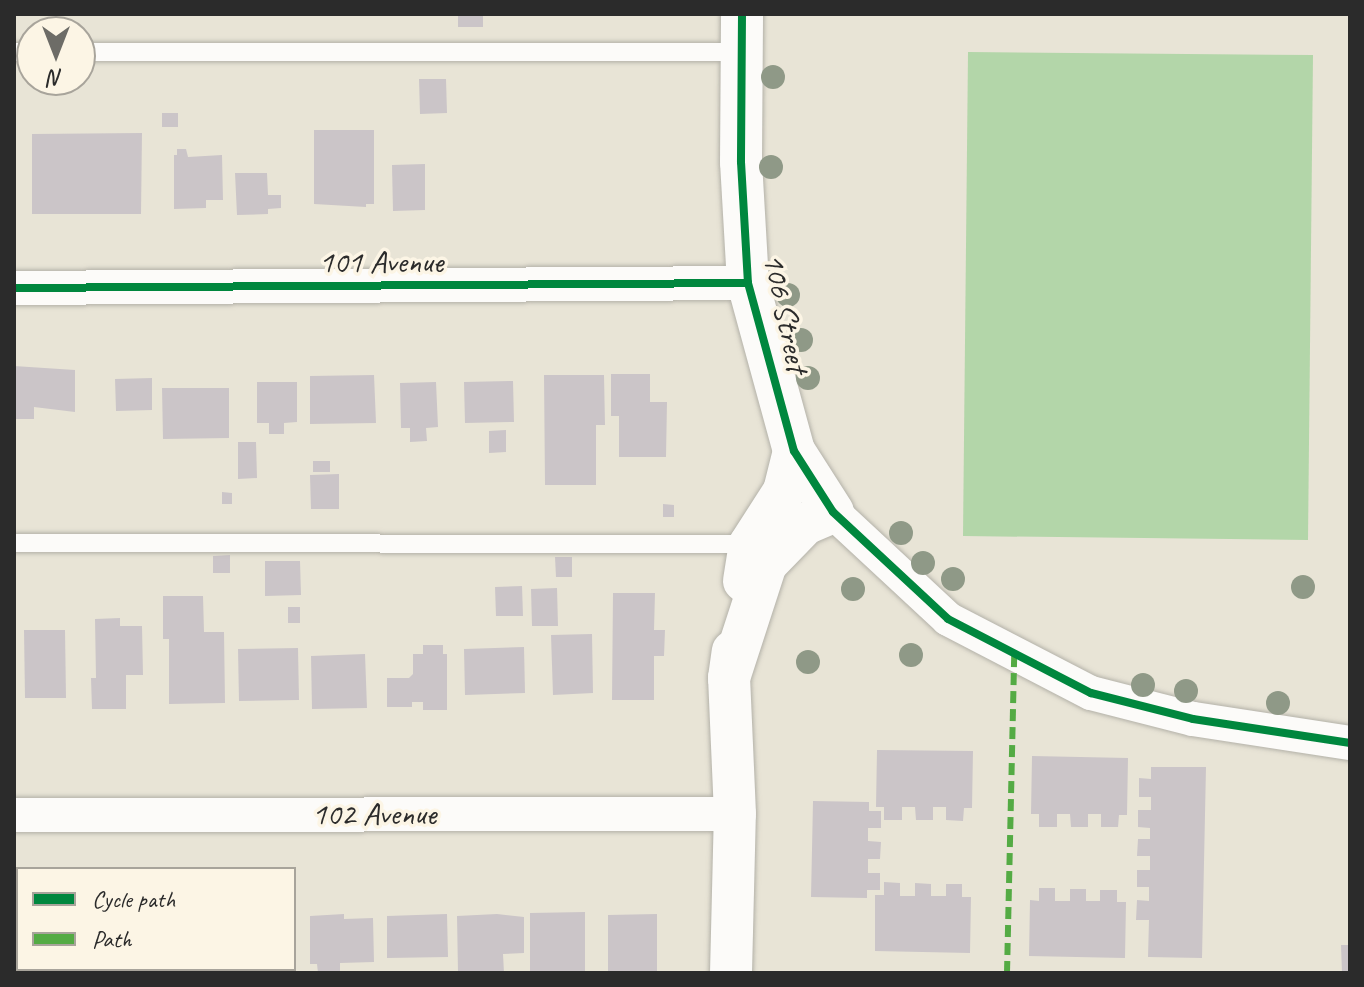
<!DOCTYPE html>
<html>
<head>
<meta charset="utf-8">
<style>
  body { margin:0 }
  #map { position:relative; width:1364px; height:987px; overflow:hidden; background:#e8e4d6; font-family:Caveat,sans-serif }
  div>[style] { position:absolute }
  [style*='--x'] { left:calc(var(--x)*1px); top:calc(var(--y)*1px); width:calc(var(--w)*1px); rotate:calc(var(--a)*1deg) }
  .green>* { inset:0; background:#b3d6a9 }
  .building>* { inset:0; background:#cbc5c8 }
  .roads { filter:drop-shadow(0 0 2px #b3b1a8) drop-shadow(0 0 2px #b3b1a8) }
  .service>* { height:18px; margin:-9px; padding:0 9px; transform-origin:9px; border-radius:9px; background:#fcfbf9 }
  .minor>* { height:34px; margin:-17px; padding:0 17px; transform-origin:17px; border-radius:17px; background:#fcfbf9 }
  .tertiary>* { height:42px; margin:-21px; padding:0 21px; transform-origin:21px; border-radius:21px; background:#fcfbf9 }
  .quiet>* { height:6px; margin-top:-3px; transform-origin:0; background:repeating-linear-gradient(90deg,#54ab44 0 12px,transparent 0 18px) }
  .cycleway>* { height:8px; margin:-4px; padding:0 4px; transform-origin:4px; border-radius:4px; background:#00873e }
  .trees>* { width:24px; height:24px; margin:-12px; border-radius:50%; background:#8f9987 }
  span { translate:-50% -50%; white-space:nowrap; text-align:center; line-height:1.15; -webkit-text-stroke:7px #fcf5e5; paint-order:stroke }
  .street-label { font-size:32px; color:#2b2b2b }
  .frame { position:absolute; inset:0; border:16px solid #2b2b2b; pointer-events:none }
  .legend { position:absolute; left:16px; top:867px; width:280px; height:104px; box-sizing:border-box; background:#fcf5e5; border:2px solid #a8a49b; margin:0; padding:10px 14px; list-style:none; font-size:24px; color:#2b2b2b }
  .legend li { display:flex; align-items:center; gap:16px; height:40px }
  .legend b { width:40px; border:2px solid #a8a49b }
  .north { position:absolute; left:16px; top:16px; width:80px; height:80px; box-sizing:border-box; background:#fcf5e5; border:2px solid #a8a49b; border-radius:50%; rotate:180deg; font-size:22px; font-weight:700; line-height:32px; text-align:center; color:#2b2b2b }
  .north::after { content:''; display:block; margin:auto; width:28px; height:36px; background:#6d6c67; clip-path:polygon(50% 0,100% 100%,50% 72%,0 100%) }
</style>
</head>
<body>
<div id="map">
  <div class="green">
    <i style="clip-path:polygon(968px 52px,1313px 55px,1308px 540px,963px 536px)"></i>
  </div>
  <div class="building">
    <i style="clip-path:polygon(458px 14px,483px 14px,483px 27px,458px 27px)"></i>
    <i style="clip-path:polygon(419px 79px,446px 79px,447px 113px,420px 114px)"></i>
    <i style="clip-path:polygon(162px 113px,178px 113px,178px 127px,162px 127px)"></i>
    <i style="clip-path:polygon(314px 130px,374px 130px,374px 204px,366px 204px,366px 207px,314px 204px)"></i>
    <i style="clip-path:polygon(142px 133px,141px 214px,32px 214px,32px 134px)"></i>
    <i style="clip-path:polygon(177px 149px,186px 149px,188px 157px,222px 155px,223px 200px,206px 200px,206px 208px,174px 209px,174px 155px,177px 155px)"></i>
    <i style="clip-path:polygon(425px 164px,425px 210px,393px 211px,392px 165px)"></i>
    <i style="clip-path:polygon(235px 173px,267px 173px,268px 195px,281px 195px,281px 208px,268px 209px,268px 214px,237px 215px)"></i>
    <i style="clip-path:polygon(14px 366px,75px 370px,75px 412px,34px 407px,34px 419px,14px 419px)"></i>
    <i style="clip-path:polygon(611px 374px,650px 374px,650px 402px,667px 402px,666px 457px,619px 457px,619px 416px,611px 416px)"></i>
    <i style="clip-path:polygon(374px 375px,376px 423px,310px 424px,310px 376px)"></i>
    <i style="clip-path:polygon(544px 375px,604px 375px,605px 425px,596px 425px,596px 485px,545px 485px)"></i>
    <i style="clip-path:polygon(152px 378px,152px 410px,116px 411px,115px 379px)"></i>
    <i style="clip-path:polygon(513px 381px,514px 422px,465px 423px,464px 382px)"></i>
    <i style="clip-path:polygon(257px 382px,297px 382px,297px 422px,284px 423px,284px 434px,269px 434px,269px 423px,257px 423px)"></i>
    <i style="clip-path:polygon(436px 382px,438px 427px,426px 428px,427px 441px,410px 442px,410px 428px,401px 428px,400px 383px)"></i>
    <i style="clip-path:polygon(162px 388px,229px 388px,229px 438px,163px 439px)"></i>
    <i style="clip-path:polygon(506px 430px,506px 452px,489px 453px,489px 431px)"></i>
    <i style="clip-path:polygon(238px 442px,256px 442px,257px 478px,238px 479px)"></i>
    <i style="clip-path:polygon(313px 461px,330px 461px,330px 472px,313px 472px)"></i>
    <i style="clip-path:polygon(339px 474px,339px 509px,311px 509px,310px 475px)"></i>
    <i style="clip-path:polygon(222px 492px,232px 493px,232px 504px,222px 504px)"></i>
    <i style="clip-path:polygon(663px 504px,674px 505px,674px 517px,663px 517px)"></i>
    <i style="clip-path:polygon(230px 555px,230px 573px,213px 573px,213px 556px)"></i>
    <i style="clip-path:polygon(555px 557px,572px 557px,572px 577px,556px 577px)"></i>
    <i style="clip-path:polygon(265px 561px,300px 561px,301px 595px,265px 596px)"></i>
    <i style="clip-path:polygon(522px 586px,523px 616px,496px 616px,495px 587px)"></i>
    <i style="clip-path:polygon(557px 588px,558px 626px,532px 626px,531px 589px)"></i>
    <i style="clip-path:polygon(613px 593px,655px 593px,654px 630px,665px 630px,664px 656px,654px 656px,654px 700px,612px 700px)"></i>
    <i style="clip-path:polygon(163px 596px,203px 596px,204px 632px,224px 632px,225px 703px,169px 704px,169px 639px,163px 639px)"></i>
    <i style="clip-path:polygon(288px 607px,300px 607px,300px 623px,288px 623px)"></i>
    <i style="clip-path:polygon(120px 618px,120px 626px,142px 626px,143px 675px,126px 675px,126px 709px,92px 709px,91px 678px,96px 678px,95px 619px)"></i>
    <i style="clip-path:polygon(24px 630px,65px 630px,66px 698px,25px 698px)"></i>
    <i style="clip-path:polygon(592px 634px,593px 693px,553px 695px,551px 635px)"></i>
    <i style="clip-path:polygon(423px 645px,443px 645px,443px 654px,447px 654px,447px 710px,423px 710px,423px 702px,412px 702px,412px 707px,387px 707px,387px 678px,409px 678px,413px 674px,413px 654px,423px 654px)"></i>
    <i style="clip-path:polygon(524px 647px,525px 693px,465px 695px,464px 649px)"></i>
    <i style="clip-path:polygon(298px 648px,299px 700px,239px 701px,238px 649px)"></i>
    <i style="clip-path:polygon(365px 654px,367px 708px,312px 709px,311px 656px)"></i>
    <i style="clip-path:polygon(877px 750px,973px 751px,972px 808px,964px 808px,963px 821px,946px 820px,946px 807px,933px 807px,933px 820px,916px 820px,915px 807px,902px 807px,902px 820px,884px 820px,884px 807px,876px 807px)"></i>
    <i style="clip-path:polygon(1032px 756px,1128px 758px,1127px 815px,1119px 815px,1118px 827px,1101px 827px,1101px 814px,1088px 814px,1088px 827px,1071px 827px,1070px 814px,1057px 814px,1057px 827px,1039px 827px,1039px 814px,1031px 814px)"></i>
    <i style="clip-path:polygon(1151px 767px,1206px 767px,1202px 958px,1148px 957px,1149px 920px,1136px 920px,1137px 900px,1149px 901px,1149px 887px,1137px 887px,1137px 870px,1150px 870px,1150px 856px,1137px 856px,1138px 839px,1150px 839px,1150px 828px,1138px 827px,1138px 810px,1151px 810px,1151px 797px,1139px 797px,1139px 778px,1151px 779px)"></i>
    <i style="clip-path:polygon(813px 801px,869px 802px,869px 811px,881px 811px,881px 828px,868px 828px,868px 841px,881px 842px,880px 859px,868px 859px,868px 873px,880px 873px,880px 890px,867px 890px,867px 898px,811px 897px)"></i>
    <i style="clip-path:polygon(884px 882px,900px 883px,900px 896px,915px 896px,915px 883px,931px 884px,931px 896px,946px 896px,946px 884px,962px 884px,962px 897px,971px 897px,970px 953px,875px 951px,875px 895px,884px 895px)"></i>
    <i style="clip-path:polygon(1039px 888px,1055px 888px,1055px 901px,1070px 901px,1070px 889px,1086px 889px,1086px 901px,1100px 901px,1100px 890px,1117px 890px,1117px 902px,1126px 902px,1125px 958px,1029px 956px,1030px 900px,1039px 901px)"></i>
    <i style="clip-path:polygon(585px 912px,585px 971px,530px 971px,530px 913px)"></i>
    <i style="clip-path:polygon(344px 914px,344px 919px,373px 918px,374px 962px,340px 963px,340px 973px,318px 973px,317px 964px,310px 964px,310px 916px)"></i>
    <i style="clip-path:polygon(447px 914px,448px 957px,387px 958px,387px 916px)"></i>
    <i style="clip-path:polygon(497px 914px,524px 917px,524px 953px,503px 954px,504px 973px,458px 973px,457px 916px)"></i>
    <i style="clip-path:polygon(657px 914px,657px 973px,608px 973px,608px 915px)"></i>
    <i style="clip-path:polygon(14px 928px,18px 928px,18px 971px,14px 971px)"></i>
    <i style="clip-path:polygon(1341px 945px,1350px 945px,1350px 973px,1342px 973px)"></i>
    <i style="clip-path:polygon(238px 969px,283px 969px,283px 973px,238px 973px)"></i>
  </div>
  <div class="roads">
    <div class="service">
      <i style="--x:14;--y:52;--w:18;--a:0"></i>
      <i style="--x:80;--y:52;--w:662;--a:0"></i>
      <i style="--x:14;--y:543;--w:736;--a:0.08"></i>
    </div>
    <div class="minor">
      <i style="--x:14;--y:288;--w:734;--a:-0.39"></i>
      <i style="--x:833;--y:512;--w:157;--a:42.9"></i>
      <i style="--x:948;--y:619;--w:161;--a:27.4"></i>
      <i style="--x:1091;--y:693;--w:105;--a:14.3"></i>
      <i style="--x:1193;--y:719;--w:159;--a:8.7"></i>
      <i style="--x:14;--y:815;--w:721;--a:-0.08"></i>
    </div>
    <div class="tertiary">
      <i style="--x:744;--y:581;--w:37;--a:-81"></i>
      <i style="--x:750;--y:544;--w:63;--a:-57.3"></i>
      <i style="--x:784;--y:491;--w:41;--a:-76"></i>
      <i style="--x:729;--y:678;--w:120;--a:-72"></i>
      <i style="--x:766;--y:564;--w:56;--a:-45.7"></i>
      <i style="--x:805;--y:524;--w:30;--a:-23"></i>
      <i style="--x:833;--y:512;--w:72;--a:-122.6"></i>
      <i style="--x:794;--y:451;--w:174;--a:-105.3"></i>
      <i style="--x:748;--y:283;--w:121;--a:-93.3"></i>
      <i style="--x:741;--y:162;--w:148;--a:-89.6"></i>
      <i style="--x:731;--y:973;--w:159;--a:-88.6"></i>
      <i style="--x:735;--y:814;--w:136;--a:-92.5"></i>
      <i style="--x:729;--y:678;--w:27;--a:-82"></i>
    </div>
  </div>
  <div class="quiet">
    <i style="--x:1007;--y:973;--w:320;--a:-88.7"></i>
  </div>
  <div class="cycleway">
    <i style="--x:742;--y:14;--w:148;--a:90.4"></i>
    <i style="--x:741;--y:162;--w:121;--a:86.7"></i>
    <i style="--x:748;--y:283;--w:174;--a:74.7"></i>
    <i style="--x:794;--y:451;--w:72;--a:57.4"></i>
    <i style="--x:833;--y:512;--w:157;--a:42.9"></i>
    <i style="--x:948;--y:619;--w:161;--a:27.4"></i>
    <i style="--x:1091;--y:693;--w:105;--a:14.3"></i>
    <i style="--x:1193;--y:719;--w:159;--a:8.7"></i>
    <i style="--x:14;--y:288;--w:734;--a:-0.39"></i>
  </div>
  <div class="trees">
    <i style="left:773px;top:77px"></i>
    <i style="left:771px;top:167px"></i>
    <i style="left:788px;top:295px"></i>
    <i style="left:801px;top:340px"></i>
    <i style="left:808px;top:378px"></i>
    <i style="left:901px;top:533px"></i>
    <i style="left:923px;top:563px"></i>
    <i style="left:953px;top:579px"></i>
    <i style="left:1303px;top:587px"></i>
    <i style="left:853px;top:589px"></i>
    <i style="left:911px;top:655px"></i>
    <i style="left:808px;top:662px"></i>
    <i style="left:1143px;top:685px"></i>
    <i style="left:1186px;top:691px"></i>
    <i style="left:1278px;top:703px"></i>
  </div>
  <div class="street-label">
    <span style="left:381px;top:262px">101 Avenue</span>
    <span style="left:785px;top:313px;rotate:78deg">106 Street</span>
    <span style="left:374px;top:814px">102 Avenue</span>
  </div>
  <div class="frame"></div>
  <ul class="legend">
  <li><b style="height:10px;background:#00873e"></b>Cycle path</li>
  <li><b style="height:10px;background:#54ab44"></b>Path</li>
  </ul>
  <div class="north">N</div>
</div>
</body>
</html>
